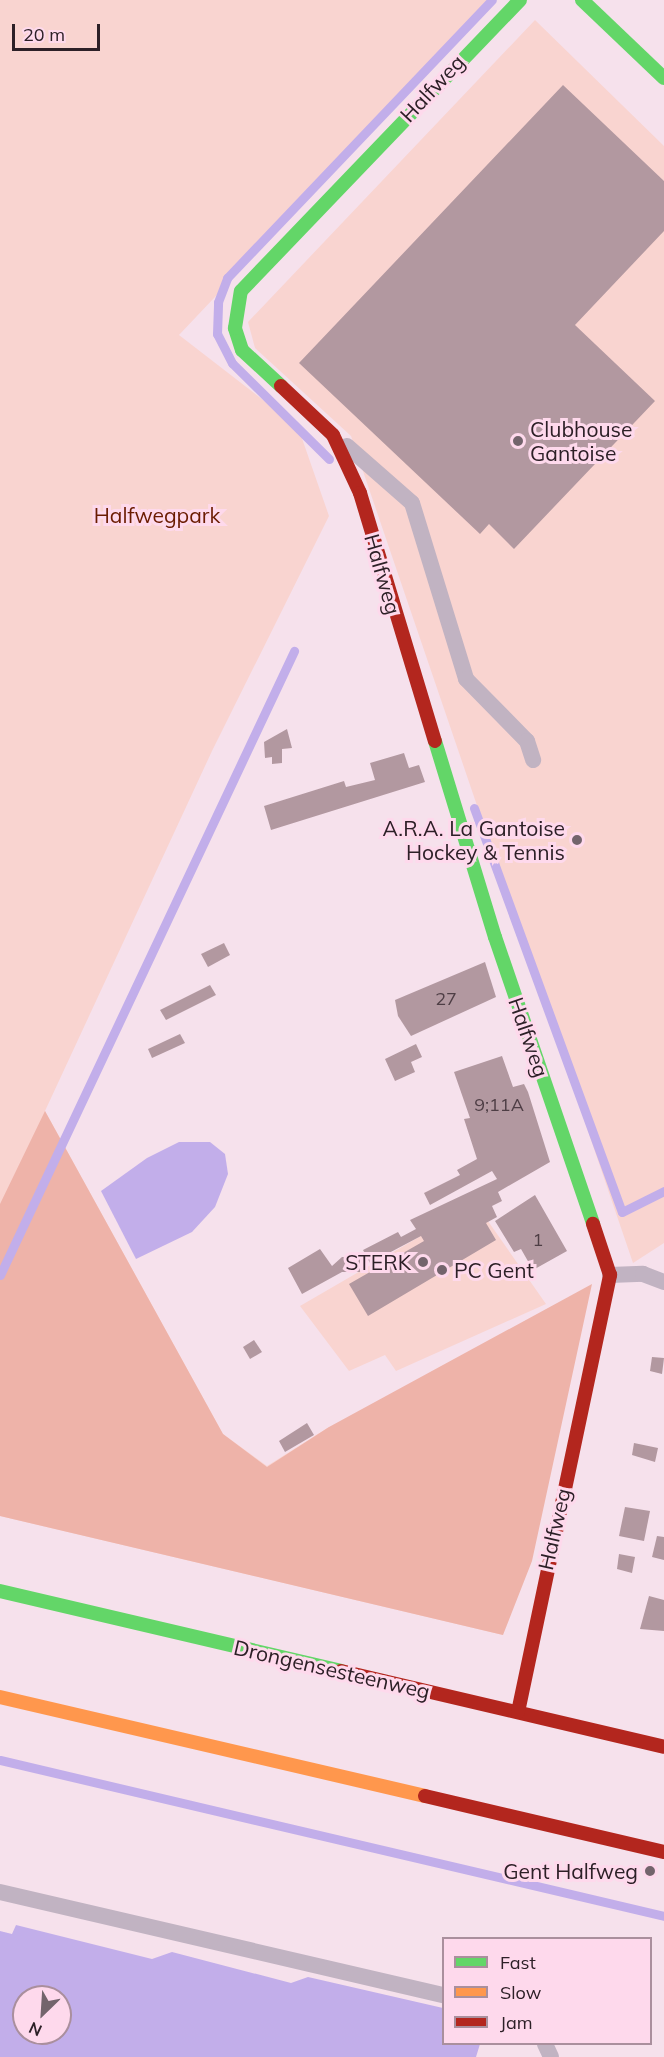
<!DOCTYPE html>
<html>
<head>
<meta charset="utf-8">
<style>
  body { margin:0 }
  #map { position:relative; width:664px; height:2057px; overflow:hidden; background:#f6e1ec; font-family:Mulish,sans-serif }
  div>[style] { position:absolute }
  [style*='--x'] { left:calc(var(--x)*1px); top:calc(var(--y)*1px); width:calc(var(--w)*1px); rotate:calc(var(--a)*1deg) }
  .green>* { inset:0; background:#f9d4d0 }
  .forest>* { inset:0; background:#eeb3a9 }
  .water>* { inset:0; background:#c2aeea }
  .stream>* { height:9px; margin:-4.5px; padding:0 4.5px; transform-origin:4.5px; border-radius:4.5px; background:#c2aeea }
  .building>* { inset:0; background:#b298a0 }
  .lane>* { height:16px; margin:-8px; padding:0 8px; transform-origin:8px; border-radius:8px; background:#c1b3c2 }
  .fast>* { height:14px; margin:-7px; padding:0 7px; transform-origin:7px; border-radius:7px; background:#63d668 }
  .slow>* { height:14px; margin:-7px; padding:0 7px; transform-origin:7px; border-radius:7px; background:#ff974d }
  .jam>* { height:14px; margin:-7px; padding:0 7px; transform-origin:7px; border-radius:7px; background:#b3261e }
  .dots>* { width:16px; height:16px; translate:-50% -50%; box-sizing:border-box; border:3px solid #fed9ec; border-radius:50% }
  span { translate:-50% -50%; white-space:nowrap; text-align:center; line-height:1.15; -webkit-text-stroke:6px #fed9ec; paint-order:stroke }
  .number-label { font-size:18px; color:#4e3e45 }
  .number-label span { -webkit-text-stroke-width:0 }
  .street-label { font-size:21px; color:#2d2027 }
  .poi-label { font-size:21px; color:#2d2027 }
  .left { translate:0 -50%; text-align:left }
  .right { translate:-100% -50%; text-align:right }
  .park-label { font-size:21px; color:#6a1b00 }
  .legend { position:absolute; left:442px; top:1937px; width:210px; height:108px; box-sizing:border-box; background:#fed9ec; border:2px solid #aa8f9d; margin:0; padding:8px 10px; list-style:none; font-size:18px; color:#2d2027 }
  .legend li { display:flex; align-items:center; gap:12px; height:30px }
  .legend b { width:30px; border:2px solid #aa8f9d }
  .north { position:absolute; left:12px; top:1985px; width:60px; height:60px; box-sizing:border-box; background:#fed9ec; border:2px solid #aa8f9d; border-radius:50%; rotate:205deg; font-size:16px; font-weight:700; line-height:24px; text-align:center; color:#2d2027 }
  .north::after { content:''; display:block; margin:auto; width:21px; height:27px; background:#73646c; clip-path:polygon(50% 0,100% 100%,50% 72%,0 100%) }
  .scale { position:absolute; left:12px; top:24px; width:88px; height:27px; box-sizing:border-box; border:3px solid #2d2027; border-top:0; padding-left:8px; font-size:18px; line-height:21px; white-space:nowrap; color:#2d2027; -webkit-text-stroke:4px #fed9ec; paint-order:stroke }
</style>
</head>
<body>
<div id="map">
  <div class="green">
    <i style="clip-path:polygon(0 0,489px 0,391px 111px,179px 335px,298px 427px,329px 516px,212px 751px,45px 1111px,223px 1434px,267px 1466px,329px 1427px,503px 1635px,0 1516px)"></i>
    <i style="clip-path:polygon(535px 20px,664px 146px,664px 1243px,633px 1263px,351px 436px,255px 348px,248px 322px)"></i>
    <i style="clip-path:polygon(476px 1204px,546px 1304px,396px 1371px,385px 1355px,349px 1371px,300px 1306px)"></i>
  </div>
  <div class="forest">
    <i style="clip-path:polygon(45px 1111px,223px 1434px,267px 1467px,329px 1427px,592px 1284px,532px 1561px,503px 1635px,0 1516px,0 1204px)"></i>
  </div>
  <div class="water">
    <i style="clip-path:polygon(179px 1142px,210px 1142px,225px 1154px,228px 1174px,215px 1207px,192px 1232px,136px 1259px,101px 1191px,147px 1158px)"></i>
    <i style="clip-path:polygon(evenodd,16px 1925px,152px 1959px,172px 1952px,291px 1983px,308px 1977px,443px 2008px,444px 2044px,480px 2044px,476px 2057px,0 2057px,0 1931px,12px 1934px,16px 1925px,24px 1997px,60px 1997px,60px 2033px,24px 2033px,24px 1997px)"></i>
  </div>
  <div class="stream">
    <i style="--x:329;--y:459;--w:136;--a:-135.3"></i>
    <i style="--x:232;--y:363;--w:33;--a:-117"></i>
    <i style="--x:217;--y:334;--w:32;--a:-88"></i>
    <i style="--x:218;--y:302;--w:26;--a:-69"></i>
    <i style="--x:227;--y:278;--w:384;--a:-46.4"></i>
    <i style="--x:474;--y:808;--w:430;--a:69.9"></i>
    <i style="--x:622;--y:1212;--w:47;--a:-26.6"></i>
    <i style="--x:0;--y:1275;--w:690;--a:-64.77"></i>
    <i style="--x:0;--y:1760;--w:682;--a:13.22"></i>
  </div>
  <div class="building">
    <i style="clip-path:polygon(563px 85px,664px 181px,664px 231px,575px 325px,655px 401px,514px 549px,489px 524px,480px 534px,299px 363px)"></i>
    <i style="clip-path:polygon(287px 729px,292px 748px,282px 749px,282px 763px,272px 764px,272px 757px,265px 758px,264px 742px)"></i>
    <i style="clip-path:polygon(404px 753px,409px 768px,419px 765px,425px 782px,271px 830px,264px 806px,344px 781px,346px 787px,375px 780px,370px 763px)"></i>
    <i style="clip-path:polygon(224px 943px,230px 955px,208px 967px,201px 954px)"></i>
    <i style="clip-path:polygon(485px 962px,496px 997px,411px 1036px,398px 1016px,395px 1000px)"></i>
    <i style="clip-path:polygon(210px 985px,216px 995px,166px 1020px,160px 1010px)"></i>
    <i style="clip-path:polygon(180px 1034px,185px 1043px,152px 1058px,148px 1049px)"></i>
    <i style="clip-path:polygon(416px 1044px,422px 1057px,411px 1062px,415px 1072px,395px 1081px,385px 1059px)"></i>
    <i style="clip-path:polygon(502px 1056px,513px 1087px,524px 1084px,528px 1092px,550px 1162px,498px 1192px,502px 1201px,492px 1206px,497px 1217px,486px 1223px,496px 1240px,368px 1316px,349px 1284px,424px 1241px,421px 1236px,370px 1263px,363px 1250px,398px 1232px,401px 1237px,416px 1229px,410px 1220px,497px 1179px,492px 1171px,430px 1205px,424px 1193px,460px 1175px,457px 1170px,477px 1159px,464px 1119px,470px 1118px,454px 1072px)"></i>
    <i style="clip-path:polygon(535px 1195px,567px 1251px,533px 1270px,521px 1249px,514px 1252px,495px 1221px)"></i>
    <i style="clip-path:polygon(320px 1249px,332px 1266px,342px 1257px,360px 1257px,360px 1272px,342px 1272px,302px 1294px,288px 1268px)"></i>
    <i style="clip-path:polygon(254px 1340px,262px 1352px,250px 1359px,243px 1347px)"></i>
    <i style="clip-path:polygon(652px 1357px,664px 1358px,662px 1374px,650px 1371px)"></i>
    <i style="clip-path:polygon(307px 1423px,314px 1435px,285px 1452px,279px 1441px)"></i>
    <i style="clip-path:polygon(634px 1443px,658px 1448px,655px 1462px,632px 1455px)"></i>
    <i style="clip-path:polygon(625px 1507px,650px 1511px,644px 1541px,619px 1536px)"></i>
    <i style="clip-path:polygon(657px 1536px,664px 1537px,664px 1560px,652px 1557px)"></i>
    <i style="clip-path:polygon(619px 1554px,635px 1557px,632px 1573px,617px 1569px)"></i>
    <i style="clip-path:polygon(649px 1596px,664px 1600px,664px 1631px,640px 1629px)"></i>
  </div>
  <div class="lane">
    <i style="--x:347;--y:446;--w:86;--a:41.2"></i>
    <i style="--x:412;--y:503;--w:184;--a:72.9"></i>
    <i style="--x:466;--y:679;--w:87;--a:45.5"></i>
    <i style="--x:527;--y:741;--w:20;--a:72"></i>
    <i style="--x:610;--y:1275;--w:33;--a:-2"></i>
    <i style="--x:643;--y:1274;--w:22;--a:21"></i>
    <i style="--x:0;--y:1892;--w:456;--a:13.1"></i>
    <i style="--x:545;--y:2044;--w:14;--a:65"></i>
  </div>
  <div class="fast">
    <i style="--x:582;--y:0;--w:113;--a:43.6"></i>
    <i style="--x:281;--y:386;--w:53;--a:-137.3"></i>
    <i style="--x:242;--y:350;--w:23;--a:-108"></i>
    <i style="--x:235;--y:328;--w:37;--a:-81"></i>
    <i style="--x:241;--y:291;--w:403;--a:-46.2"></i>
    <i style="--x:435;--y:741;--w:205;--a:73"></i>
    <i style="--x:495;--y:937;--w:303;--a:71.1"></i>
    <i style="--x:0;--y:1591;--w:350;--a:13.2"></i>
  </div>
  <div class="slow">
    <i style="--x:0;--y:1697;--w:436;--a:13.1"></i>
  </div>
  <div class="jam">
    <i style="--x:281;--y:386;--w:71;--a:43.3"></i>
    <i style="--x:333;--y:435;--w:64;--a:65"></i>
    <i style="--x:360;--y:493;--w:259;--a:73.2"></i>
    <i style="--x:341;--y:1671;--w:332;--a:13.2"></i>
    <i style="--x:518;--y:1712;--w:447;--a:-78.1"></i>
    <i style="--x:610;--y:1275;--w:54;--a:-108.4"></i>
    <i style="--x:425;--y:1796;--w:245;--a:13.2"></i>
  </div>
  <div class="dots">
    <i style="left:518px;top:441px;background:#73646c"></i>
    <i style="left:577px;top:840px;background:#73646c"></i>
    <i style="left:423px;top:1262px;background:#73646c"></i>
    <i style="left:442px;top:1270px;background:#73646c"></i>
    <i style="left:650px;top:1871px;background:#73646c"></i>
  </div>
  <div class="number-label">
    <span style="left:446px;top:999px">27</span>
    <span style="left:499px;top:1105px">9;11A</span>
    <span style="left:538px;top:1240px">1</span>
  </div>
  <div class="street-label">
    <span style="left:432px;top:88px;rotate:-47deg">Halfweg</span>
    <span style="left:383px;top:574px;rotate:74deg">Halfweg</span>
    <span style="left:529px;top:1037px;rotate:71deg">Halfweg</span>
    <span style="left:554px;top:1529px;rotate:-77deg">Halfweg</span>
    <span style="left:332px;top:1669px;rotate:13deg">Drongensesteenweg</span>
  </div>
  <div class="poi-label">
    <span class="left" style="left:530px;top:441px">Clubhouse<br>Gantoise</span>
    <span class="right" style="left:565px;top:840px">A.R.A. La Gantoise<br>Hockey &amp; Tennis</span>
    <span class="right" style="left:411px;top:1262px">STERK</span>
    <span class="left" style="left:454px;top:1270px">PC Gent</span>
    <span class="right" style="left:638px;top:1871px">Gent Halfweg</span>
  </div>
  <div class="park-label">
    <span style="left:157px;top:515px">Halfwegpark</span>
  </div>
  <ul class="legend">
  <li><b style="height:8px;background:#63d668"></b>Fast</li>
  <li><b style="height:8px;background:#ff974d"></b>Slow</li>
  <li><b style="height:8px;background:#b3261e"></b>Jam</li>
  </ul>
  <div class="north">N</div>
  <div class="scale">20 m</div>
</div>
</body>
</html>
